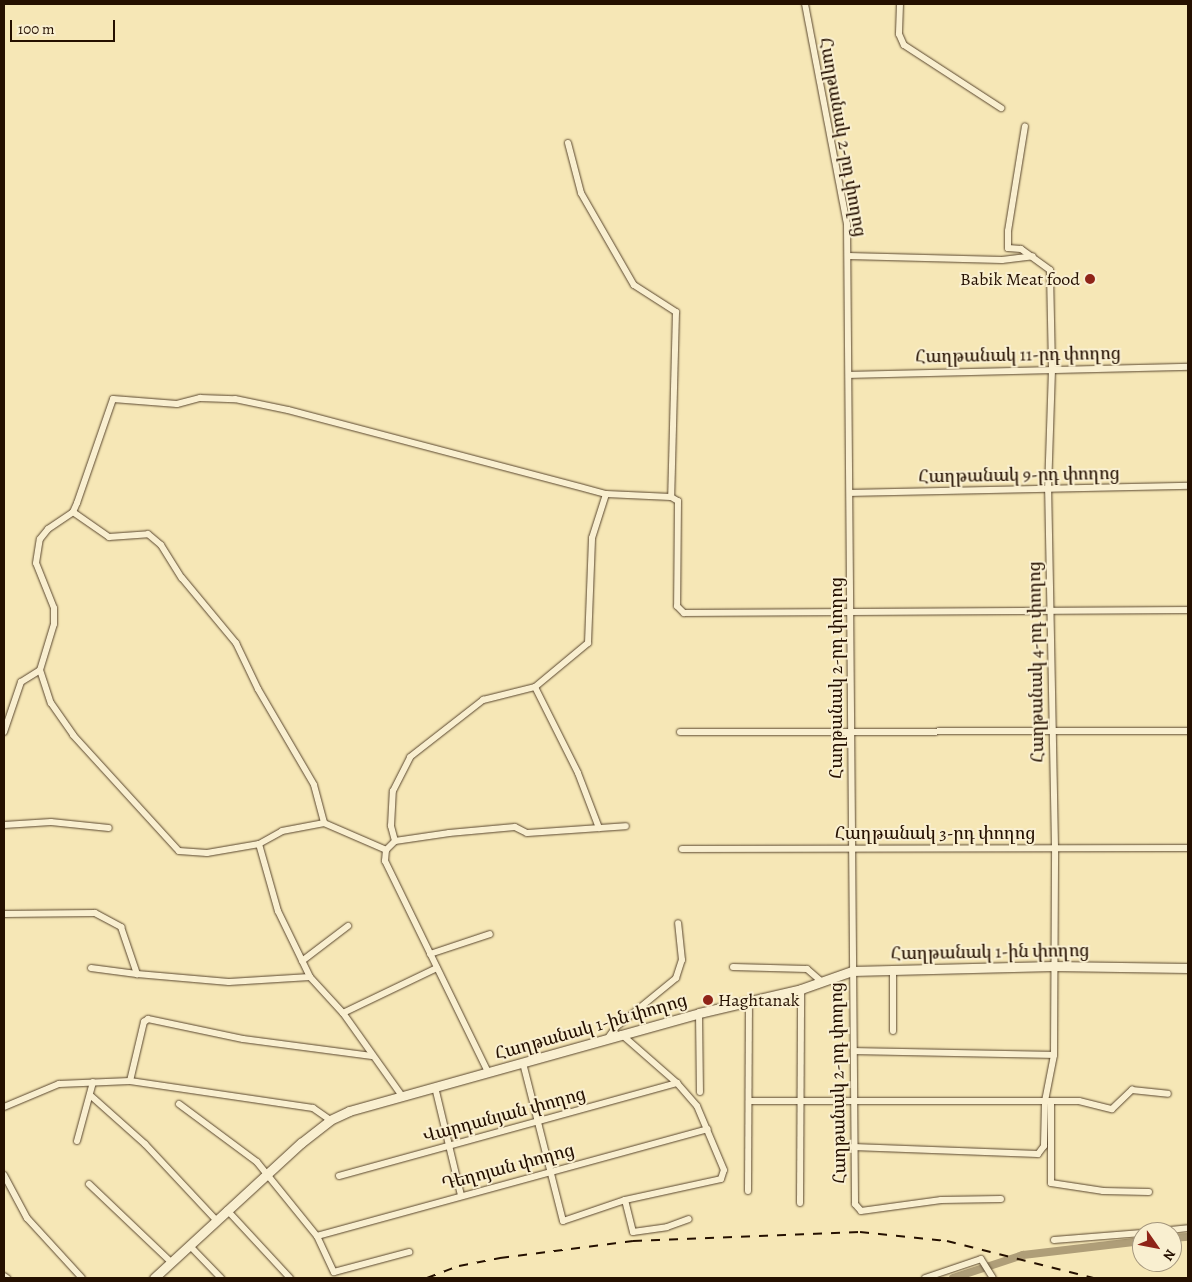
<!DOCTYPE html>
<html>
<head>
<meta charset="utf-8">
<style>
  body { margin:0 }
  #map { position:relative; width:1192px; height:1282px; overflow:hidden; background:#f6e7b6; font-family:Alegreya,"Noto Serif Armenian",serif }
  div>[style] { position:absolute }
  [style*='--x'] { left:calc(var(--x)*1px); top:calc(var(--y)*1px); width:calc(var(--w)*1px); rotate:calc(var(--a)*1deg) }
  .canal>* { height:8px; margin:-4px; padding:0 4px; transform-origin:4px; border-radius:4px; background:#af9e78 }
  .roads { filter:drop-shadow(0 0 1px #59462e) drop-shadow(0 0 1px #59462e) }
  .street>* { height:6px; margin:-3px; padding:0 3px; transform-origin:3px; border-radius:3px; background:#f9efd0 }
  .secondary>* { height:9px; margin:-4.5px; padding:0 4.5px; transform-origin:4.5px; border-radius:4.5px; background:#f9efd0 }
  .rail>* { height:2px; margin-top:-1px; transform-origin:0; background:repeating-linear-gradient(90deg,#251000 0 9px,transparent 0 18px) }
  .dots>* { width:14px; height:14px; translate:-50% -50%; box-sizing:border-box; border:2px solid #f9efd0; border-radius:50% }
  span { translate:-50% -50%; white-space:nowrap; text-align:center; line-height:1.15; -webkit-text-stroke:4px #f9efd0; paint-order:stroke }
  .street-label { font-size:18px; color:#251000 }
  .poi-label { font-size:18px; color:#251000 }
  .right { translate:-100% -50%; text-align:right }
  .left { translate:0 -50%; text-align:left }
  .frame { position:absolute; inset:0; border:5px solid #251000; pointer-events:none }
  .north { position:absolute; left:1132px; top:1222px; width:50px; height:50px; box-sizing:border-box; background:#f9efd0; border:1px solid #a4967d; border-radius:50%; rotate:123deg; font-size:14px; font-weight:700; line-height:20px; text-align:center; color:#251000 }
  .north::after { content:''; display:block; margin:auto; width:18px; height:22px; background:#8f2418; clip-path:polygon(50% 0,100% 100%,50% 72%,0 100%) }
  .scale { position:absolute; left:10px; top:20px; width:105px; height:22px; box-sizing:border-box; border:2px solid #251000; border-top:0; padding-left:6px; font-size:15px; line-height:18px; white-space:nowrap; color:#251000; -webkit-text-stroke:4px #f9efd0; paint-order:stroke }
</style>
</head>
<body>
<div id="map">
  <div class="canal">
    <i style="--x:1172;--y:1238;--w:16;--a:-4"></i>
    <i style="--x:953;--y:1278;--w:74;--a:-18.2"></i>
    <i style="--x:1023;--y:1255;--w:120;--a:-6.7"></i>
  </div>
  <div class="roads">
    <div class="street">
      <i style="--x:805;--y:4;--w:224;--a:79.2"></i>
      <i style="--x:847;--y:224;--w:980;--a:89.53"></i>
      <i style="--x:855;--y:1204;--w:9;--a:49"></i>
      <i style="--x:861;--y:1211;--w:81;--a:-7.8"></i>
      <i style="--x:941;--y:1200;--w:60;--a:-1"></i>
      <i style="--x:900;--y:4;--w:30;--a:92"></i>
      <i style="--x:899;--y:34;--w:12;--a:66"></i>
      <i style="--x:904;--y:45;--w:116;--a:33"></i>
      <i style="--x:568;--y:143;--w:52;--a:75.4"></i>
      <i style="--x:581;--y:193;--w:106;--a:60.1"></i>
      <i style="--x:634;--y:285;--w:50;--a:32.7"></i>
      <i style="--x:676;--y:312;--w:185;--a:91.5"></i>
      <i style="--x:848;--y:256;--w:154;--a:1.5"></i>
      <i style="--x:1002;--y:260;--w:31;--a:-7"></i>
      <i style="--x:849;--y:375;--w:339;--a:-1.4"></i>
      <i style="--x:850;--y:493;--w:338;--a:-1.2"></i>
      <i style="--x:73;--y:512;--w:44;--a:34.8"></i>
      <i style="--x:109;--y:537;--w:39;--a:-4"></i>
      <i style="--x:148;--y:534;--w:17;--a:40"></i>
      <i style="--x:161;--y:545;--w:39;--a:58"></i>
      <i style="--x:182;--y:578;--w:85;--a:50.3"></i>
      <i style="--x:236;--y:643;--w:51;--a:64.4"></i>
      <i style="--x:258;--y:689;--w:111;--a:59.7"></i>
      <i style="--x:314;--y:785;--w:39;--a:75"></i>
      <i style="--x:40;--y:670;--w:35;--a:72"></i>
      <i style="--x:51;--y:703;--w:39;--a:55"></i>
      <i style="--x:73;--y:735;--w:157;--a:47.6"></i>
      <i style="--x:179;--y:851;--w:28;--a:4"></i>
      <i style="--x:207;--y:853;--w:53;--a:-9.8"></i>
      <i style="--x:259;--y:844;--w:26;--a:-29"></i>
      <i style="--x:282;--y:831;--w:43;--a:-10.8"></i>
      <i style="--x:324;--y:823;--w:68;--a:23.5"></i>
      <i style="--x:535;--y:687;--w:96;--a:63.4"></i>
      <i style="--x:578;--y:773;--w:59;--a:69.1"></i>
      <i style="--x:4;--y:732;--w:53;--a:-71.2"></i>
      <i style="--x:21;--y:682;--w:22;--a:-32"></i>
      <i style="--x:40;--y:670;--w:48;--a:-73.1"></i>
      <i style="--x:54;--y:624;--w:16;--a:-90"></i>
      <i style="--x:54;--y:608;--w:48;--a:-111.8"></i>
      <i style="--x:36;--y:563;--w:24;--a:-81"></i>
      <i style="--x:40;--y:539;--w:13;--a:-51"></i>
      <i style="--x:48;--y:529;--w:30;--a:-34"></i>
      <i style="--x:73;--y:512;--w:10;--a:-66"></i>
      <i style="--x:77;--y:503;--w:110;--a:-70.9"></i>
      <i style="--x:113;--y:399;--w:64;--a:4.5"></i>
      <i style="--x:177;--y:404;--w:24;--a:-15"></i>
      <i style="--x:200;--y:398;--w:35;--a:2"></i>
      <i style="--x:235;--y:399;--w:54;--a:11.7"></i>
      <i style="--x:288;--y:410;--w:329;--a:14.8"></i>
      <i style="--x:606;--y:494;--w:65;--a:2.6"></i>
      <i style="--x:671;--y:497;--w:8;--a:30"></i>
      <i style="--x:678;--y:501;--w:105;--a:90.5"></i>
      <i style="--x:677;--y:606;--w:10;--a:45"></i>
      <i style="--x:684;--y:613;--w:504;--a:-0.34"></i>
      <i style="--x:680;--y:732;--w:508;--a:-0.11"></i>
      <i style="--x:4;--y:825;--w:47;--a:-3.7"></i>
      <i style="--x:51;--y:822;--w:58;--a:5.9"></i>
      <i style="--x:395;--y:841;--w:16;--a:-105"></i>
      <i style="--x:391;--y:826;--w:35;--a:-87"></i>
      <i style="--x:393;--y:791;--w:38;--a:-63"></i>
      <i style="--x:410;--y:757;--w:93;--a:-38"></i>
      <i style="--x:483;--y:700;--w:54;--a:-14"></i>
      <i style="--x:535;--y:687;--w:69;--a:-39.7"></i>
      <i style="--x:588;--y:643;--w:105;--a:-87.8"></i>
      <i style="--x:592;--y:538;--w:46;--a:-72.3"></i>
      <i style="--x:259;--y:844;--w:70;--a:74.2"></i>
      <i style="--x:278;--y:911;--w:73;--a:64.1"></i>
      <i style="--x:310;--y:977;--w:49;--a:47.5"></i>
      <i style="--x:343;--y:1013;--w:102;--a:54.6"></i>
      <i style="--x:682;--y:849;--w:506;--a:-0.11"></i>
      <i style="--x:4;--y:914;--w:91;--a:-0.6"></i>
      <i style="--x:95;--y:913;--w:30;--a:28"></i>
      <i style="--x:121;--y:927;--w:50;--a:71.2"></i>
      <i style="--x:137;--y:974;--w:92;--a:5"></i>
      <i style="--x:229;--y:982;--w:81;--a:-3.5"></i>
      <i style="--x:430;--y:954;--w:63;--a:-18.4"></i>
      <i style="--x:302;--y:961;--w:58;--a:-37.3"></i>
      <i style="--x:733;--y:967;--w:74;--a:1.5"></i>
      <i style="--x:807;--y:969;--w:18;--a:41"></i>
      <i style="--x:91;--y:968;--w:46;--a:7.4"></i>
      <i style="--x:343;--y:1013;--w:104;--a:-25.6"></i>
      <i style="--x:699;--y:1013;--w:79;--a:89.3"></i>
      <i style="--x:893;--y:1031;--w:61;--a:-90"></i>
      <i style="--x:608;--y:1038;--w:12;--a:-55"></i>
      <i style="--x:615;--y:1028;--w:79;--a:-39.3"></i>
      <i style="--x:676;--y:978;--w:19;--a:-72"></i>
      <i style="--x:682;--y:960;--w:37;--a:-96"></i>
      <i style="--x:854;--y:1051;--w:200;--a:1.1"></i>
      <i style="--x:523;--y:1063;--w:163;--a:75.8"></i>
      <i style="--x:563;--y:1221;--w:65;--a:-18.7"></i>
      <i style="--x:625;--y:1200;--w:98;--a:-12.3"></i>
      <i style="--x:721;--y:1179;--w:9;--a:-72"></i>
      <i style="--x:724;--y:1170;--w:69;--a:-112.9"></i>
      <i style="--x:697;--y:1106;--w:30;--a:-131"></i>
      <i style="--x:677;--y:1083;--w:74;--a:-138.8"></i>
      <i style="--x:488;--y:1072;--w:235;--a:-116"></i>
      <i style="--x:385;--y:861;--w:11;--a:-85"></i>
      <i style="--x:386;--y:850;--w:13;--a:-45"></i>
      <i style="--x:395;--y:841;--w:55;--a:-8.4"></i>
      <i style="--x:449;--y:833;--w:66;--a:-5.2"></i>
      <i style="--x:515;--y:827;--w:13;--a:27"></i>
      <i style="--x:527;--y:833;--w:99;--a:-4"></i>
      <i style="--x:130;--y:1081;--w:61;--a:-76.7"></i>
      <i style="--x:144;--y:1022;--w:5;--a:-37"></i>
      <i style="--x:148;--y:1019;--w:97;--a:11.9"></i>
      <i style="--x:243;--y:1039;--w:130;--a:7.5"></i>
      <i style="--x:435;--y:1087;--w:111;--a:76.5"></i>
      <i style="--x:90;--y:1095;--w:74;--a:41.7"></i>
      <i style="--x:145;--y:1144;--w:104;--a:46.9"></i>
      <i style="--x:750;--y:1101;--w:329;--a:0"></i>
      <i style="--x:1079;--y:1101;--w:34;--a:14"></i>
      <i style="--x:1112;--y:1109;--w:28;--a:-44"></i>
      <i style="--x:1132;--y:1090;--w:36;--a:6"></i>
      <i style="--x:1051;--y:1101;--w:82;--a:90"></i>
      <i style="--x:1051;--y:1183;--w:53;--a:8.7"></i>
      <i style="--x:1103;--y:1191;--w:46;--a:1.2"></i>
      <i style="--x:179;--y:1104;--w:97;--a:36.6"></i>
      <i style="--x:257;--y:1162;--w:95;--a:51"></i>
      <i style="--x:317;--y:1236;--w:40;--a:65"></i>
      <i style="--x:334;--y:1272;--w:78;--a:-14.9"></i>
      <i style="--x:4;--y:1107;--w:60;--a:-22.7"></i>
      <i style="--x:59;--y:1084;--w:71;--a:-2.4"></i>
      <i style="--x:130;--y:1081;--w:185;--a:8.4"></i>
      <i style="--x:313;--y:1108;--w:21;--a:35"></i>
      <i style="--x:77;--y:1141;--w:61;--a:-74.8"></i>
      <i style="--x:853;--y:1147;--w:185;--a:2.2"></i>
      <i style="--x:1038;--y:1154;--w:10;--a:-53"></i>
      <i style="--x:1044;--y:1146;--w:45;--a:-88.7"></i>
      <i style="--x:1045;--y:1101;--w:47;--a:-78.9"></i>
      <i style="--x:1054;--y:1055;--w:208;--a:-89.7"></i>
      <i style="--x:1055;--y:847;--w:357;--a:-91.1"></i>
      <i style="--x:1048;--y:490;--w:122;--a:-88.1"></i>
      <i style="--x:1052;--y:368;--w:98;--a:-91.2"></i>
      <i style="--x:1050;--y:270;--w:36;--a:-144"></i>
      <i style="--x:1021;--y:249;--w:13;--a:-176"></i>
      <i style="--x:1008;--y:248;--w:17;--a:-90"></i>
      <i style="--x:1008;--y:231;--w:106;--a:-80.8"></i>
      <i style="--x:4;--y:1175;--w:49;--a:61.9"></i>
      <i style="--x:27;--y:1218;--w:81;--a:47.5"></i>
      <i style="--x:339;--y:1176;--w:351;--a:-15.4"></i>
      <i style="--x:89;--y:1184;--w:113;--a:43.6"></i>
      <i style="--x:748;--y:1191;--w:190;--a:-89.7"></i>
      <i style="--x:625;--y:1200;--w:33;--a:76"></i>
      <i style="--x:633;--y:1232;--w:34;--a:-8"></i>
      <i style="--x:667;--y:1227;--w:23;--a:-20"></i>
      <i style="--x:800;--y:1203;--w:214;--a:-89.7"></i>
      <i style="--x:227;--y:1210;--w:93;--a:47.2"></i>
      <i style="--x:1151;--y:1232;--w:37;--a:-6"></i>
      <i style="--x:317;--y:1236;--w:405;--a:-15.3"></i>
      <i style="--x:1054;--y:1240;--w:88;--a:-4.5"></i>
      <i style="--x:190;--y:1246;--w:45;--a:45.9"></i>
      <i style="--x:4;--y:1276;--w:4;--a:34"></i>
      <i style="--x:925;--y:1278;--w:59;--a:-18.7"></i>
      <i style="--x:981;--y:1259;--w:22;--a:58"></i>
    </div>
    <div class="secondary">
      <i style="--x:154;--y:1278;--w:200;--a:-42.6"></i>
      <i style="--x:301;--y:1143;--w:37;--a:-38"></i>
      <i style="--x:330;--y:1120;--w:21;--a:-25"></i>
      <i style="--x:349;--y:1111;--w:363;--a:-15.6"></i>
      <i style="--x:699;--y:1013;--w:105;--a:-13.2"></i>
      <i style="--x:801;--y:989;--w:54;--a:-19.4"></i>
      <i style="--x:852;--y:971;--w:201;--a:-1.4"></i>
      <i style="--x:1053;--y:966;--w:135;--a:0.8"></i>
    </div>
  </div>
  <div class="rail">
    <i style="--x:427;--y:1278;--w:34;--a:-21"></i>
    <i style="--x:459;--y:1266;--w:42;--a:-11"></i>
    <i style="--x:500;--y:1258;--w:134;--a:-7.3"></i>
    <i style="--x:633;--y:1241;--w:227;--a:-2.3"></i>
    <i style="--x:860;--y:1232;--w:87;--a:5.9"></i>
    <i style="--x:947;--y:1241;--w:151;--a:14.2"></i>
  </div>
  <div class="dots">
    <i style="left:1090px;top:279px;background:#8f2418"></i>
    <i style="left:708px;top:1000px;background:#8f2418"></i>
  </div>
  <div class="street-label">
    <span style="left:843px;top:137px;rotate:80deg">Հաղթանակ 2-րդ փողոց</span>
    <span style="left:1018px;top:355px;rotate:-1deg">Հաղթանակ 11-րդ փողոց</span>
    <span style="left:1019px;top:475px;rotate:-1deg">Հաղթանակ 9-րդ փողոց</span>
    <span style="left:1036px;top:662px;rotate:-91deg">Հաղթանակ 4-րդ փողոց</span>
    <span style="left:836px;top:678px;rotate:-90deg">Հաղթանակ 2-րդ փողոց</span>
    <span style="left:935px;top:833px">Հաղթանակ 3-րդ փողոց</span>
    <span style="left:990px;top:952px;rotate:-1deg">Հաղթանակ 1-ին փողոց</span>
    <span style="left:591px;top:1027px;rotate:-16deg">Հաղթանակ 1-ին փողոց</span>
    <span style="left:838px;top:1083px;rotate:-91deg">Հաղթանակ 2-րդ փողոց</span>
    <span style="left:504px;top:1115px;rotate:-15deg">Վարդանյան փողոց</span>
    <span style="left:508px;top:1167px;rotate:-15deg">Դեղոյան փողոց</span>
  </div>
  <div class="poi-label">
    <span class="right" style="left:1080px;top:279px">Babik Meat food</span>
    <span class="left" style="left:718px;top:1000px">Haghtanak</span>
  </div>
  <div class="frame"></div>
  <div class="north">N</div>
  <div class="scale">100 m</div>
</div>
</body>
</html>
